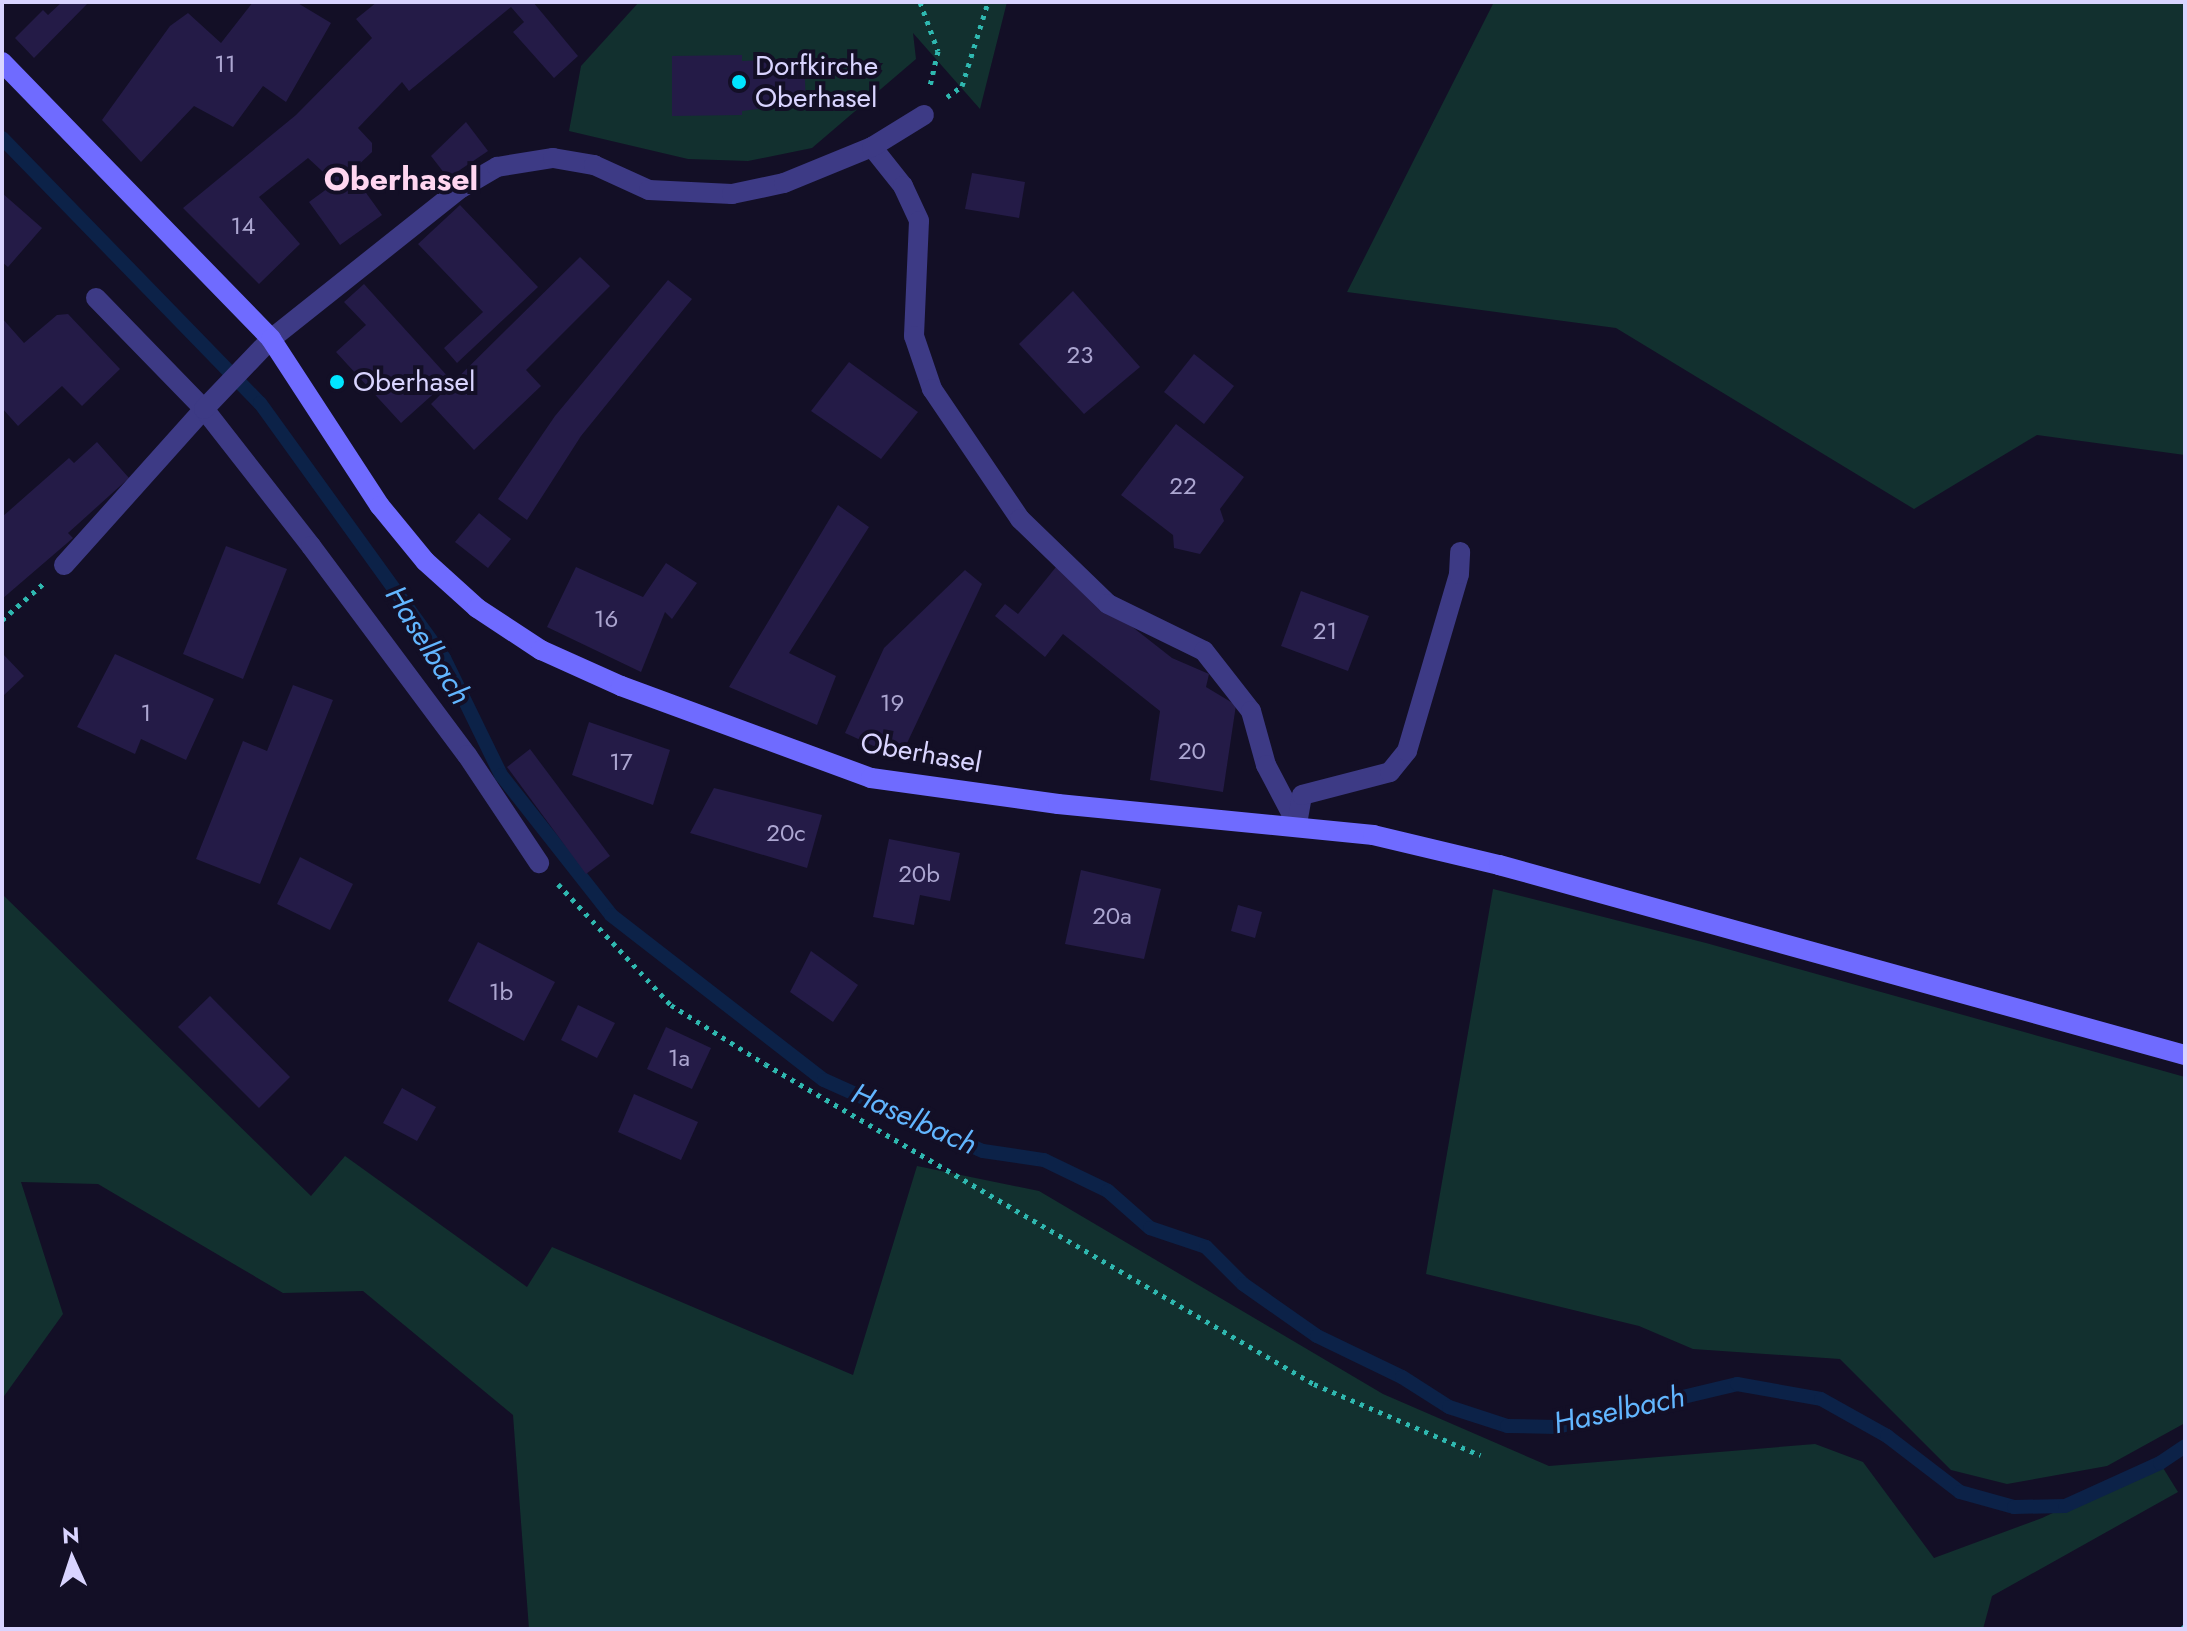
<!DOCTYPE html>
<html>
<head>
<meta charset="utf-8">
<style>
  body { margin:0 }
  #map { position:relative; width:2187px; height:1631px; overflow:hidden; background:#130f26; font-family:Jost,sans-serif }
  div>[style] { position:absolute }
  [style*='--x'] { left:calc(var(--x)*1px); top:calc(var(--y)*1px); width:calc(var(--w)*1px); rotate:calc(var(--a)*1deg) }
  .green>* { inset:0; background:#12302f }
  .stream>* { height:14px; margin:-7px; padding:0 7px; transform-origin:7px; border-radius:7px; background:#0c2248 }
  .building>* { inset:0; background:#241b47 }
  .path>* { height:5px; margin-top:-2.5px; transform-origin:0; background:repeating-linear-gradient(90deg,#2fb8b0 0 4px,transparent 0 10px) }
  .lane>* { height:20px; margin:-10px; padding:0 10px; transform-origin:10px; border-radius:10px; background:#3d3a85 }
  .street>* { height:20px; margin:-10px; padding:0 10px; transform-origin:10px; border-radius:10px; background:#3d3a85 }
  .secondary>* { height:20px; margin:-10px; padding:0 10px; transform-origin:10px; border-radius:10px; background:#6f6bff }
  .dots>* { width:22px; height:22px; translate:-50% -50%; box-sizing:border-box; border:4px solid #130f26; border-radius:50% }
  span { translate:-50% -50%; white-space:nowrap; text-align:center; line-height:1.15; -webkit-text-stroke:8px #130f26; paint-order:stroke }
  .number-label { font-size:24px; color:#aca6d1 }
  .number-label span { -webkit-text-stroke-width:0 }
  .poi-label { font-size:28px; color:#d9d4ff }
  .left { translate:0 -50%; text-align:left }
  .street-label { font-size:28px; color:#d9d4ff }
  .water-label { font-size:30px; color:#62b6ff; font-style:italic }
  .quarter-label { font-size:32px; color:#ffd6f0; font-weight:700 }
  .frame { position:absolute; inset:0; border:4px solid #d9d4ff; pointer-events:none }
  .north { position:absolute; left:32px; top:1519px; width:80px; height:80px; -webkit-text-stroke:6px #130f26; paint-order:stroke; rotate:357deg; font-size:22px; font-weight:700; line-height:32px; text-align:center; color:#d9d4ff }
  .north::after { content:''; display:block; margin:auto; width:28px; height:36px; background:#d9d4ff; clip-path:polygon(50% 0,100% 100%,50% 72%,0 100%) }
</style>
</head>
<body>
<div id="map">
  <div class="green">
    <i style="clip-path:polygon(639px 2px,1007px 2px,980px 109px,913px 33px,916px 59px,812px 148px,748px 161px,688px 159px,569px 131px,581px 66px)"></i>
    <i style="clip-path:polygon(1494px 2px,2185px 2px,2185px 455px,2037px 435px,1914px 509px,1616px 328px,1347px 292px)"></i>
    <i style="clip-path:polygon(1493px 889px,1706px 943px,2185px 1077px,2185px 1423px,2107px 1466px,2007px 1484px,1951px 1470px,1840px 1359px,1693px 1349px,1639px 1326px,1426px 1274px)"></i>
    <i style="clip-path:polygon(2px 894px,311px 1196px,345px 1156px,527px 1287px,552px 1247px,853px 1375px,917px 1166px,1039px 1191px,1383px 1394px,1549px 1466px,1815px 1444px,1863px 1462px,1934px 1558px,2042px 1518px,2160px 1463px,2178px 1492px,1992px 1596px,1983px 1629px,529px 1629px,513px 1415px,363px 1291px,283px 1293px,98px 1184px,21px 1182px,63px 1314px,2px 1399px)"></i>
  </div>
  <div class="stream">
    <i style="--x:2;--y:138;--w:370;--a:45.8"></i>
    <i style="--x:260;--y:403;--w:314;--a:54.2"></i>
    <i style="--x:444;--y:658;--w:130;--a:64"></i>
    <i style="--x:501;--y:775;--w:178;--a:51.8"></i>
    <i style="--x:611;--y:915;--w:269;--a:37.8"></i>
    <i style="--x:824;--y:1080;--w:174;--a:24.1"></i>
    <i style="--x:983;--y:1151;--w:62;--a:8.4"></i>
    <i style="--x:1044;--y:1160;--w:71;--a:25.8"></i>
    <i style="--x:1108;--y:1191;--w:56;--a:41.4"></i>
    <i style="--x:1150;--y:1228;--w:59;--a:18.7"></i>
    <i style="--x:1206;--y:1247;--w:52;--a:45"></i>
    <i style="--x:1243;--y:1284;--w:90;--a:35.1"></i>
    <i style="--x:1317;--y:1336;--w:94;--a:25.8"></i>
    <i style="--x:1402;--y:1377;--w:56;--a:32.6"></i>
    <i style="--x:1449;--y:1407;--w:61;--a:18.1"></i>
    <i style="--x:1507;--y:1426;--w:50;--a:1.1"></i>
    <i style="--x:1557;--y:1427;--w:185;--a:-13.4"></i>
    <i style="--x:1737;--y:1384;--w:85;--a:10.1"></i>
    <i style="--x:1821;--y:1399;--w:76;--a:29.3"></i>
    <i style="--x:1887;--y:1436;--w:92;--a:37.5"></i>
    <i style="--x:1960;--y:1492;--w:56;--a:15.5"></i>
    <i style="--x:2014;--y:1507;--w:51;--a:-1.1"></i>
    <i style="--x:2065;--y:1506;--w:104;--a:-24.4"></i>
    <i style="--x:2160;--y:1463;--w:30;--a:-34"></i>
  </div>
  <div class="building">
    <i style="clip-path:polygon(62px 2px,89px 2px,34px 58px,15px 38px,43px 10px,48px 15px)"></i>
    <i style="clip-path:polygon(253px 2px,296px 2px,331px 23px,286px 102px,263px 86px,233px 127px,194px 106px,141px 162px,102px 120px,170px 26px,188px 13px,221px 43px)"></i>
    <i style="clip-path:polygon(377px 2px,533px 2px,578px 56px,554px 78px,513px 32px,524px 22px,511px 7px,409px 91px,402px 82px,358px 128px,372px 143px,372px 152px,351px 172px,382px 215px,340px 245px,309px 202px,335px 183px,308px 158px,259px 197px,300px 244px,259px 284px,183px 208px,296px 115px,372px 38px,356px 19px)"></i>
    <i style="clip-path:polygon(742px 55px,742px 61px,804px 58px,806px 103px,742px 111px,742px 115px,672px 116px,672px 56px)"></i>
    <i style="clip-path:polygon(466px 122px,488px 151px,448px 178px,431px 156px)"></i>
    <i style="clip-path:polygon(972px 173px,1025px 182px,1019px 218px,965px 209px)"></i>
    <i style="clip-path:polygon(2px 193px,42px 228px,8px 267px,2px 262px)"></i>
    <i style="clip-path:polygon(460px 205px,538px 287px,457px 363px,444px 348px,483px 312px,418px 244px)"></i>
    <i style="clip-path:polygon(580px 257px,610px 286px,526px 370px,541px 386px,474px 450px,431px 404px)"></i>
    <i style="clip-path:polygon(668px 280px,692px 299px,581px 436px,527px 520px,498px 499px,555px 416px)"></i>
    <i style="clip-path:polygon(364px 284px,450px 379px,401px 423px,336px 352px,366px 325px,344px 302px)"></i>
    <i style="clip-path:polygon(1073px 291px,1140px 367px,1084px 414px,1019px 344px)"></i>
    <i style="clip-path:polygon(68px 314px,120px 369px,82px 406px,62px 386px,18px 426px,2px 408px,2px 318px,24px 343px,57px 315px)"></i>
    <i style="clip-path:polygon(1194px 354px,1234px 386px,1204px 424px,1164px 392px)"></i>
    <i style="clip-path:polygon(849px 362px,918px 412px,881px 459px,811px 411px)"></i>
    <i style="clip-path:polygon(1176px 424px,1244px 477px,1220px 509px,1224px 521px,1200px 554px,1174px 548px,1173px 535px,1121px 495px)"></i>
    <i style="clip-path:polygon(97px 442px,129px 478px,68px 533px,73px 538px,2px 599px,2px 517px,69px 458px,74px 463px)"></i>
    <i style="clip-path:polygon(838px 505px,869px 527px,789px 653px,836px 676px,817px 725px,729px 687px)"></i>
    <i style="clip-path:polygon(479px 513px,511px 539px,488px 568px,455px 542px)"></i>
    <i style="clip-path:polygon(226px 546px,287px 569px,243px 679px,183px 654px)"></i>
    <i style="clip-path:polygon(666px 563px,697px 583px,672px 619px,665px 612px,641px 672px,547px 627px,576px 567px,643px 597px)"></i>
    <i style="clip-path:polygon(1056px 567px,1172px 658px,1209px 674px,1206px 687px,1236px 705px,1223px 792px,1150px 780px,1160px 711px,1063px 634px,1045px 657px,995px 616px,1005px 604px,1018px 614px)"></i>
    <i style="clip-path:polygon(965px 570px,982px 584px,900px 758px,845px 733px,884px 648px)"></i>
    <i style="clip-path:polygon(1301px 591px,1369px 616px,1348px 671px,1281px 646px)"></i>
    <i style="clip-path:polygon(2px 653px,24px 676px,2px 697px)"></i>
    <i style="clip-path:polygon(115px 654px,214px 699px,186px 760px,141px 739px,135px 754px,77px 727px)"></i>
    <i style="clip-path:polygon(293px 685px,333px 700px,260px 884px,196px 859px,243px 741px,267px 751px)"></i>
    <i style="clip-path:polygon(589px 722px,670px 750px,653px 805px,572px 775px)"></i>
    <i style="clip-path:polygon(530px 749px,610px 856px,586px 874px,507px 767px)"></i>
    <i style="clip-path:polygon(714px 788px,822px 815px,807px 868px,690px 833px)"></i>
    <i style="clip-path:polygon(889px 839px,960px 853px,950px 901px,920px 895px,914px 925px,873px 917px)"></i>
    <i style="clip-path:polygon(300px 857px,353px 884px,330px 930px,277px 904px)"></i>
    <i style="clip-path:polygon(1081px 870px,1161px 889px,1144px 959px,1065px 944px)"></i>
    <i style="clip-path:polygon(1238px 905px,1262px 912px,1255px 938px,1231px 931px)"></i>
    <i style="clip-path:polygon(478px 942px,555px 982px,524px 1041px,448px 1001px)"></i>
    <i style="clip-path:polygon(811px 951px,858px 985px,833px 1022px,790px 992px)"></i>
    <i style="clip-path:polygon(210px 996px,290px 1077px,259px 1108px,178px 1027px)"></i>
    <i style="clip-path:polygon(578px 1005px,615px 1023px,597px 1058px,561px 1040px)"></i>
    <i style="clip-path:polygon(666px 1027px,711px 1048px,692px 1089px,647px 1069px)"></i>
    <i style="clip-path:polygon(402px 1088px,436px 1107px,417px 1141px,383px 1123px)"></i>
    <i style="clip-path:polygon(634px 1094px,698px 1122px,681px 1160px,618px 1132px)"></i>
  </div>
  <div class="path">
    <i style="--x:920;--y:2;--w:52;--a:69.8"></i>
    <i style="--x:938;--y:51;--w:36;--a:103"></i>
    <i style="--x:947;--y:97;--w:19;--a:-36"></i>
    <i style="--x:962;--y:86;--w:88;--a:-72.8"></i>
    <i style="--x:2;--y:620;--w:55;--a:-41.3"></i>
    <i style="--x:558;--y:884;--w:166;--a:47"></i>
    <i style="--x:671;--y:1005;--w:111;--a:32.1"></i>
    <i style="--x:765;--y:1064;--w:635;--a:30.24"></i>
    <i style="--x:1314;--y:1384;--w:181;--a:23.2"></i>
    <i style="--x:2182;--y:1629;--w:4;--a:-45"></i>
  </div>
  <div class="lane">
    <i style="--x:64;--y:565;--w:210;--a:-48.1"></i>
  </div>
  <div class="street">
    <i style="--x:872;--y:147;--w:50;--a:51.5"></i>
    <i style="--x:903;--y:186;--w:38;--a:65"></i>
    <i style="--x:919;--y:221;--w:115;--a:92.5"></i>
    <i style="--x:914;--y:336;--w:56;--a:71.2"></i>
    <i style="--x:932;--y:389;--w:157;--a:55.9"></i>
    <i style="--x:1020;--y:519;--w:122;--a:44"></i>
    <i style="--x:1108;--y:604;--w:107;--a:26.1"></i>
    <i style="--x:1204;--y:651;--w:76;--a:51.9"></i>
    <i style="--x:1251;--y:711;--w:56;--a:74.5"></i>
    <i style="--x:1266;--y:765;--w:67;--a:62.3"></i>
    <i style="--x:96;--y:298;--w:155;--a:45.8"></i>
    <i style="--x:204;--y:409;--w:174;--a:52"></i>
    <i style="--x:311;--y:546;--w:261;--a:53.3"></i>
    <i style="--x:467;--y:755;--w:130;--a:56.3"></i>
    <i style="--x:204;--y:409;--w:97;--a:-46.3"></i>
    <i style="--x:271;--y:339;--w:243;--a:-38.5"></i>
    <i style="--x:461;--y:188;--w:42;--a:-30.3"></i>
    <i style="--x:497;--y:167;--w:57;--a:-9.1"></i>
    <i style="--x:553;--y:158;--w:42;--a:9.7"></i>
    <i style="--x:594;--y:165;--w:60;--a:24.4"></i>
    <i style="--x:649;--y:190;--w:83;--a:2.8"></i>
    <i style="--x:732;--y:194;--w:53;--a:-11.9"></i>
    <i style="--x:784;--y:183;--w:95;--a:-22.2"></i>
    <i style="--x:872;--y:147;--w:61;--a:-31.6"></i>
    <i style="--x:1297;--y:824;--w:29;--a:-80"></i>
    <i style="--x:1302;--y:795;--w:91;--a:-14.6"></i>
    <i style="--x:1390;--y:772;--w:27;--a:-51"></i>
    <i style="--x:1407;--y:751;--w:184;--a:-73.6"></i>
    <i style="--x:1459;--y:574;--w:22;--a:-87"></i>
  </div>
  <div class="secondary">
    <i style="--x:2;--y:62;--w:386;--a:45.8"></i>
    <i style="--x:271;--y:339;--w:199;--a:56.9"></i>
    <i style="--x:380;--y:506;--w:71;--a:50.7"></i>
    <i style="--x:425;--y:561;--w:70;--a:42.1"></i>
    <i style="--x:477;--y:608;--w:77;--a:33.3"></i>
    <i style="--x:541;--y:650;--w:88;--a:24.2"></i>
    <i style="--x:621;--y:686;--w:266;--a:20.2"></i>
    <i style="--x:871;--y:778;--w:189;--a:7.9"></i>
    <i style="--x:1058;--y:804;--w:317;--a:5.6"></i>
    <i style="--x:1373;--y:835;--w:130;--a:13.4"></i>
    <i style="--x:1499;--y:865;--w:712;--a:15.48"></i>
  </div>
  <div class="dots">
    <i style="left:739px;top:82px;background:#00e5ff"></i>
    <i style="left:337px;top:382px;background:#00e5ff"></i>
  </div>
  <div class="number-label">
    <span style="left:225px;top:64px">11</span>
    <span style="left:243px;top:226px">14</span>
    <span style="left:1080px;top:355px">23</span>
    <span style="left:1183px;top:486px">22</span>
    <span style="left:606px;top:619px">16</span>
    <span style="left:1325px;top:631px">21</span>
    <span style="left:892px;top:703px">19</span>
    <span style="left:146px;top:713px">1</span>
    <span style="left:1192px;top:751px">20</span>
    <span style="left:621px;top:762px">17</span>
    <span style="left:786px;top:833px">20c</span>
    <span style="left:919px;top:874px">20b</span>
    <span style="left:1112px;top:916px">20a</span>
    <span style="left:501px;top:992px">1b</span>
    <span style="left:679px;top:1058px">1a</span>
  </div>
  <div class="poi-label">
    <span class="left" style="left:755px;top:82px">Dorfkirche<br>Oberhasel</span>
    <span class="left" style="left:353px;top:382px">Oberhasel</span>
  </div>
  <div class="street-label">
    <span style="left:921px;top:753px;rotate:10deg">Oberhasel</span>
  </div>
  <div class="water-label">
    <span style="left:428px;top:645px;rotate:58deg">Haselbach</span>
    <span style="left:914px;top:1119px;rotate:24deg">Haselbach</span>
    <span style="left:1619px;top:1410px;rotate:-12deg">Haselbach</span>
  </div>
  <div class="quarter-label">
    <span style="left:401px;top:179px">Oberhasel</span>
  </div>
  <div class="frame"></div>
  <div class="north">N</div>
</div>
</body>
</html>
